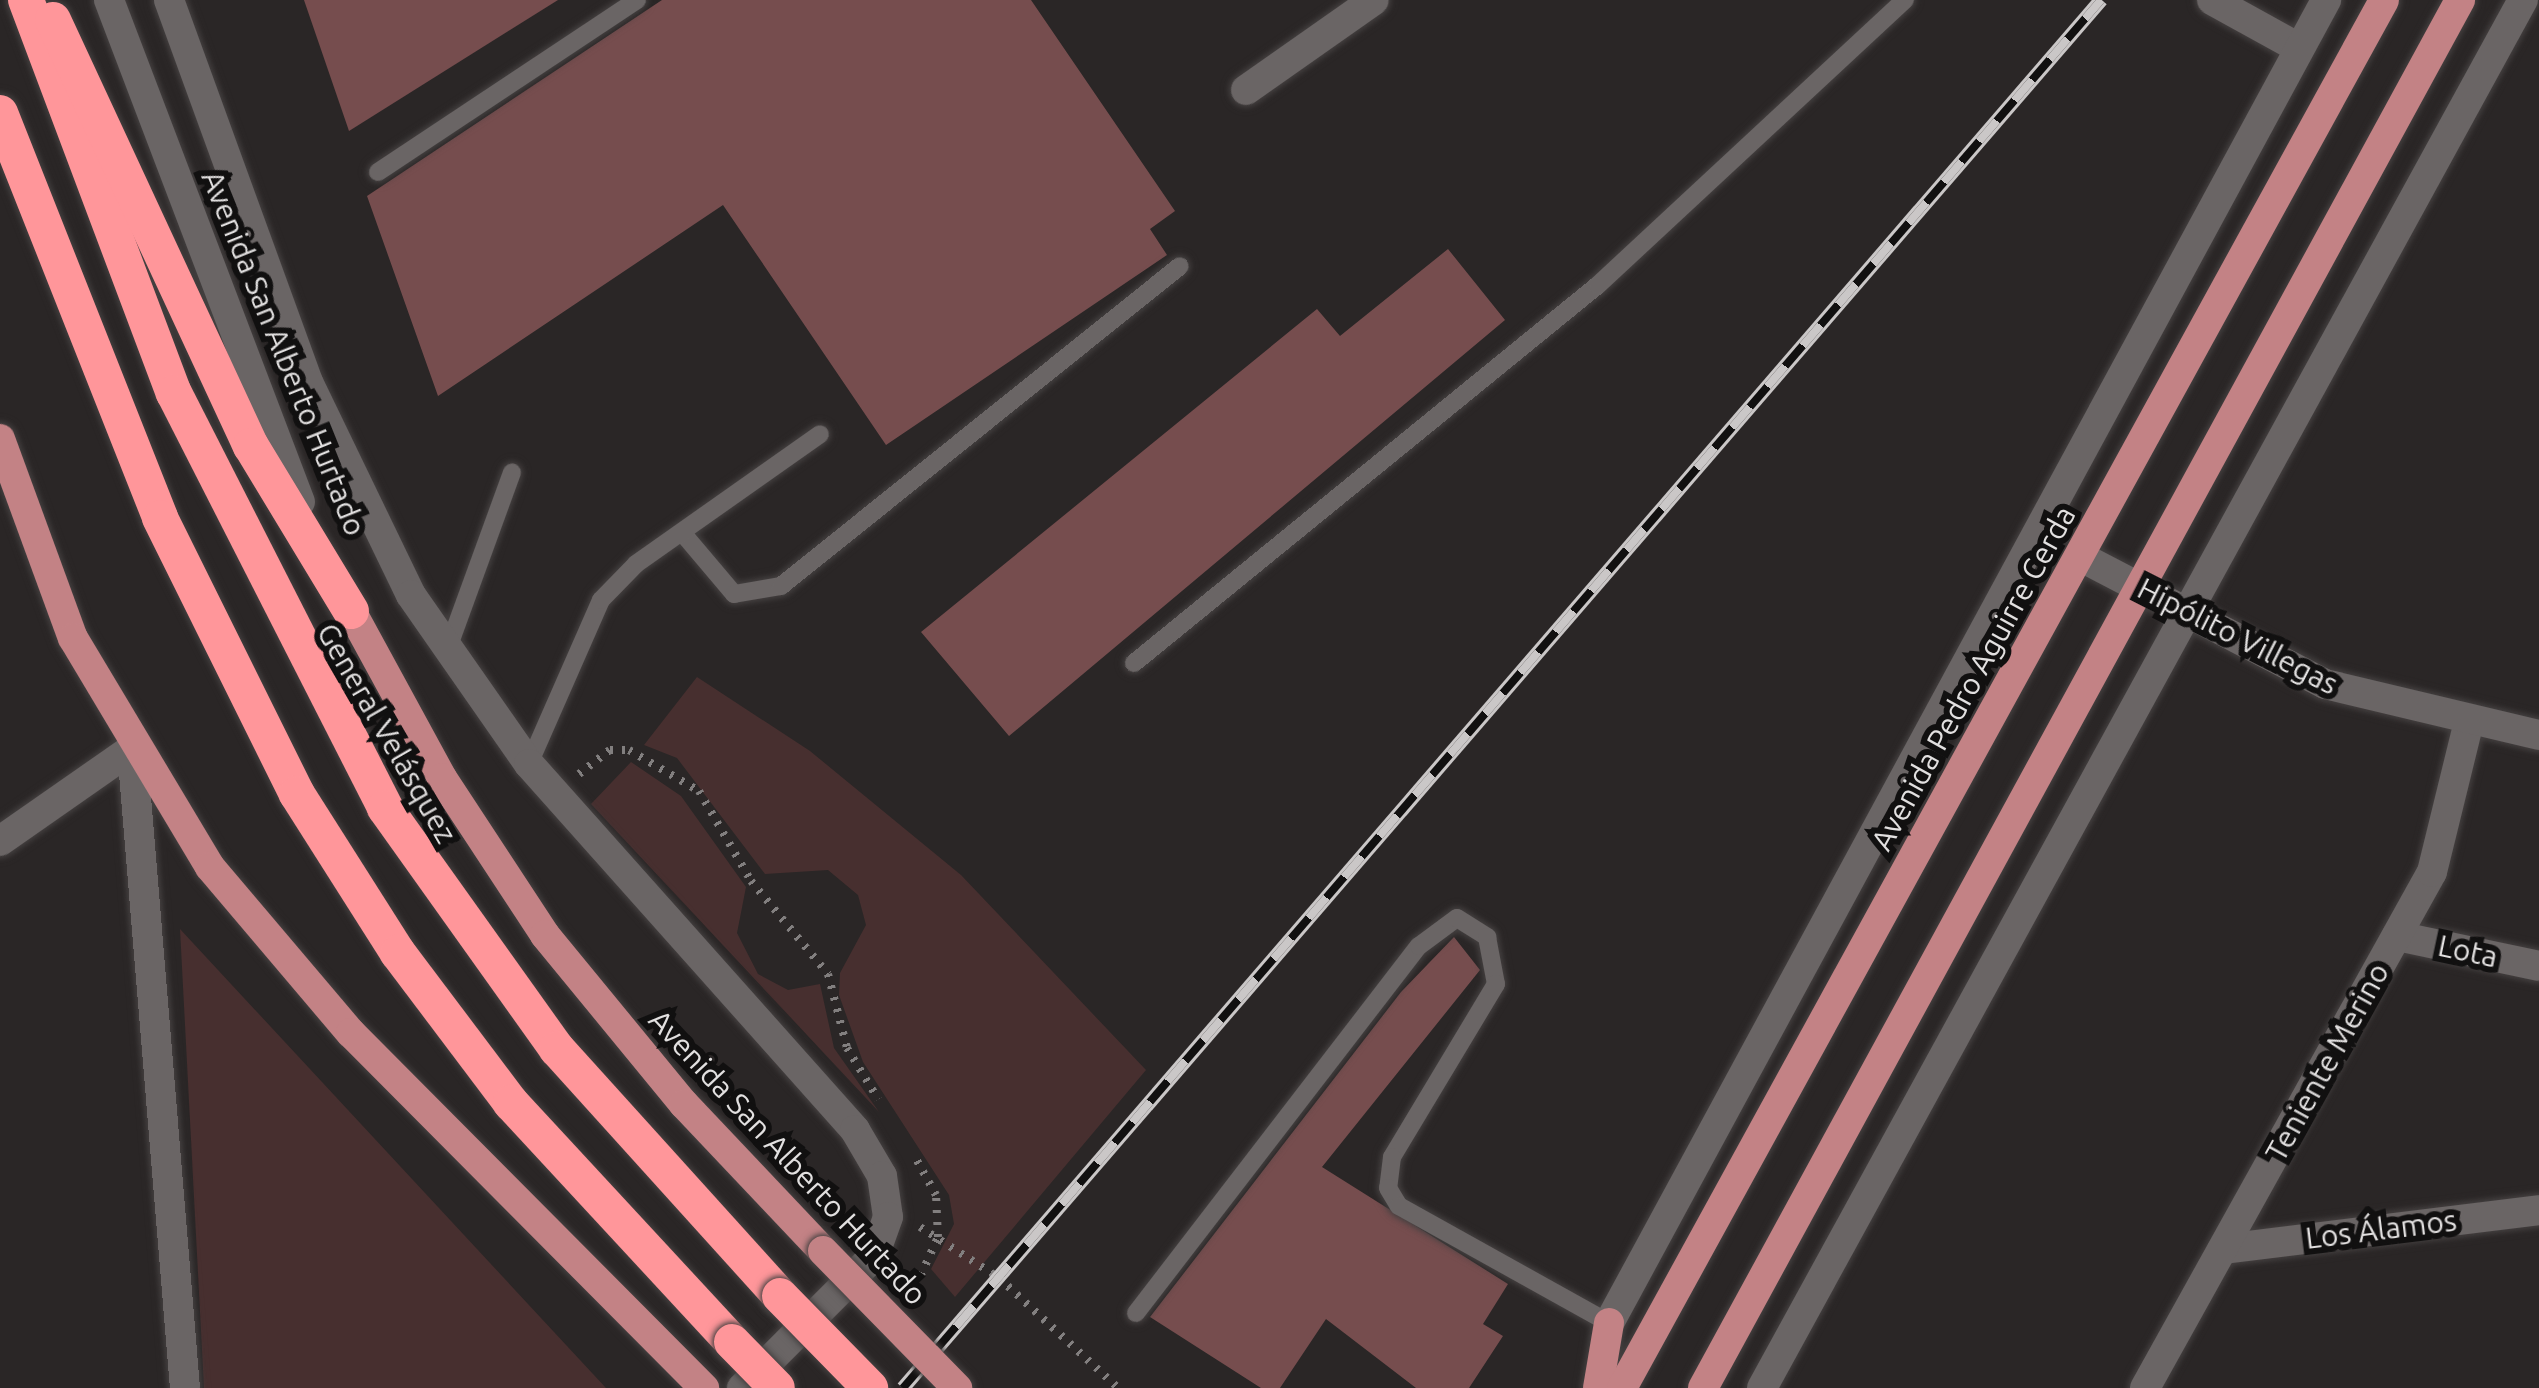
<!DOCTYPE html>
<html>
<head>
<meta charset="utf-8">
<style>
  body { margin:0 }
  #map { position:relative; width:2539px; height:1388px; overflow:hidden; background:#2a2626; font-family:Ubuntu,sans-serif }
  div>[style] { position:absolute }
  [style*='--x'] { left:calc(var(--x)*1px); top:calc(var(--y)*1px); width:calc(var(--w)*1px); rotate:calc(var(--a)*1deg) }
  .green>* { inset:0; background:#472f2f }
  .building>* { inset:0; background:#764d4e }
  .path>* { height:8px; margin-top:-4px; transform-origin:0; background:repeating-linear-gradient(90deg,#827f7f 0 3px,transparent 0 12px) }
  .roads { filter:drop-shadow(0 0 3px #454141) drop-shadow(0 0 3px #454141) }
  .service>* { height:18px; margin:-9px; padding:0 9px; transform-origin:9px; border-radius:9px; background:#6a6565 }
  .minor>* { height:30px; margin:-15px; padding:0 15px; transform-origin:15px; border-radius:15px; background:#6a6565 }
  .tertiary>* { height:30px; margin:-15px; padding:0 15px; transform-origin:15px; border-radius:15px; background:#6a6565 }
  .secondary>* { height:30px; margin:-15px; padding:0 15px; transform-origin:15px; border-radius:15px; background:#6a6565 }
  .primary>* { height:30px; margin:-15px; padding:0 15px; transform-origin:15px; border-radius:15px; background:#c38285 }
  .motorway>* { height:36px; margin:-18px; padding:0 18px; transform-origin:18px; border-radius:18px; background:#ff969a }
  .rail>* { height:14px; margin-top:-7px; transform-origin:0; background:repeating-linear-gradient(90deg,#111010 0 27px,#cac7c7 0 54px); box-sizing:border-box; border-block:3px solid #cac7c7 }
  .bridges { filter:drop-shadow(0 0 3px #454141) drop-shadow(0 0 3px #454141) }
  .primary-bridge>* { height:30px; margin:-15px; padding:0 15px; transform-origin:15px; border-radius:15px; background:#c38285 }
  .motorway-bridge>* { height:36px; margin:-18px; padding:0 18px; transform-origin:18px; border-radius:18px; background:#ff969a }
  span { translate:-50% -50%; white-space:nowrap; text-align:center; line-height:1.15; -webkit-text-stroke:12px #111010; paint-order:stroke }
  .street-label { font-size:30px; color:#e2e0e0 }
</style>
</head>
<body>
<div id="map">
  <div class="green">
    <i style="clip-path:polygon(697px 677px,810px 751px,961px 875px,1146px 1070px,955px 1297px,931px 1269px,954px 1224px,949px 1195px,863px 1062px,839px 995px,840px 973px,866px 925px,858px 895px,828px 870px,765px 874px,677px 758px,644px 745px)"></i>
    <i style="clip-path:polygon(631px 762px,681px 796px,746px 887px,737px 933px,758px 974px,788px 990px,820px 984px,834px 1048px,879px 1112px,591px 804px)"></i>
    <i style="clip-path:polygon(180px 929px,606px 1388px,204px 1388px)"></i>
  </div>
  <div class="building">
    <i style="clip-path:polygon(304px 0,558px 0,349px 131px)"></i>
    <i style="clip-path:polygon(662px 0,1031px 0,1175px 211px,1150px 229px,1167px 255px,886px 445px,723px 205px,438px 396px,367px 196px)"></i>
    <i style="clip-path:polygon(1448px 249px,1505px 320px,1009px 736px,921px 632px,1317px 309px,1340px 336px)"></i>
    <i style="clip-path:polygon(1454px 937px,1480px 970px,1322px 1167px,1508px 1284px,1483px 1324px,1503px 1336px,1469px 1388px,1416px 1388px,1326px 1319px,1280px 1388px,1261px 1388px,1150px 1317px,1401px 992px)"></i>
  </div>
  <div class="path">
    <i style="--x:579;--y:774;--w:39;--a:-38"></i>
    <i style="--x:610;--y:750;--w:19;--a:0"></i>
    <i style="--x:629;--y:750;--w:81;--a:30.4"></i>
    <i style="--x:699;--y:791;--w:104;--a:60"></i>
    <i style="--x:751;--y:881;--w:121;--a:50.4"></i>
    <i style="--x:828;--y:974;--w:76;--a:75.6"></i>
    <i style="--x:847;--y:1048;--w:60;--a:58.7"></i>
    <i style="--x:920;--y:1227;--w:94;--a:32.8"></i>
    <i style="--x:999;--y:1278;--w:162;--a:42.7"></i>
    <i style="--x:911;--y:1297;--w:66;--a:-65.8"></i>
    <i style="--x:938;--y:1237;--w:42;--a:-92.7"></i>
    <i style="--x:936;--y:1195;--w:43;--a:-118.9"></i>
  </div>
  <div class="roads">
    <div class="service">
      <i style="--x:378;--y:172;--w:311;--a:-33.6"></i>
      <i style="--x:685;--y:536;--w:76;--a:49.8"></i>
      <i style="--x:734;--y:594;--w:48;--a:-9.7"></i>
      <i style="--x:781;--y:586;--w:511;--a:-38.73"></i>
      <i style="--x:447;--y:651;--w:190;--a:-70"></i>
      <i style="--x:1134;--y:663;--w:598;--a:-39.17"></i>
      <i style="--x:1598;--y:285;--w:419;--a:-42.9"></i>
      <i style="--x:529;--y:764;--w:179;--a:-66.3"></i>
      <i style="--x:601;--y:600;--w:50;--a:-45.8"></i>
      <i style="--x:636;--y:564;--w:225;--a:-35.2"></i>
      <i style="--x:1136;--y:1313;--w:463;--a:-52.4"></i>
      <i style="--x:1419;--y:946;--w:47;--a:-36.4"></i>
      <i style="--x:1457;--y:918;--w:36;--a:32"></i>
      <i style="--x:1487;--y:937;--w:48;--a:79.2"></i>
      <i style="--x:1496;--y:984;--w:202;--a:121"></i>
      <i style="--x:1392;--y:1157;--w:31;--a:97"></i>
      <i style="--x:1388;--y:1188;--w:21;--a:59"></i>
      <i style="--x:1399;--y:1206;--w:240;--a:29.1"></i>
    </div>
    <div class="minor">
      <i style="--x:2212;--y:0;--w:99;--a:28.9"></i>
      <i style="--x:1246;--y:90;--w:156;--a:-35.1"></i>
      <i style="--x:0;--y:841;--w:161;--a:-34.9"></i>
      <i style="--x:2397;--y:936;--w:145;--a:11.9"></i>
      <i style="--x:2223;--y:1249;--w:318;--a:-7"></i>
      <i style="--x:1609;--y:1323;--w:1505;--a:-61.54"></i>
      <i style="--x:1762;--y:1388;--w:1583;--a:-61.27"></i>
      <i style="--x:2145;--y:1388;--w:590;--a:-60.92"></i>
      <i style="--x:2432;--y:872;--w:155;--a:-76.2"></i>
    </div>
    <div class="tertiary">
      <i style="--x:2081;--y:557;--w:275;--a:27.5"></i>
      <i style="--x:2325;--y:684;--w:220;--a:13.4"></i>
      <i style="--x:132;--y:749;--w:641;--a:85.26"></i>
    </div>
    <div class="secondary">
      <i style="--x:109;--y:0;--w:537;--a:69.17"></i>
      <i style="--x:169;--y:0;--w:409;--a:70"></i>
      <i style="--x:309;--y:384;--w:234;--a:64.2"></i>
      <i style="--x:411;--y:595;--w:206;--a:55.1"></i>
      <i style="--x:529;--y:764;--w:490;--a:48.3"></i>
      <i style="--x:855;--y:1130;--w:53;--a:59.6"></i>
      <i style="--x:882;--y:1176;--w:41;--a:81.7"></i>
      <i style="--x:888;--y:1217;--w:41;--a:109.7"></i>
      <i style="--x:874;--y:1256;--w:187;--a:135"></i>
    </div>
    <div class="primary">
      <i style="--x:0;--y:439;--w:212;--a:69.9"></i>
      <i style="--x:73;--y:638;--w:267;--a:59.1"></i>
      <i style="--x:210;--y:867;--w:218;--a:49.7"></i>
      <i style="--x:351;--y:1033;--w:501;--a:45.16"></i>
      <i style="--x:351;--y:611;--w:190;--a:61.4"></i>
      <i style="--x:442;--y:778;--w:188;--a:56.7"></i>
      <i style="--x:545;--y:935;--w:219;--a:50.6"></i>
      <i style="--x:684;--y:1104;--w:202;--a:46.6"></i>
      <i style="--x:1598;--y:1388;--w:66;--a:-80.4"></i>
      <i style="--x:1622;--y:1388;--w:1583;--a:-61.23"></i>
      <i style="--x:1703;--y:1388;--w:1581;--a:-61.39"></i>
    </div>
    <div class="motorway">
      <i style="--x:26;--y:0;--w:420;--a:69.4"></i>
      <i style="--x:174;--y:393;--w:466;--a:63"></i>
      <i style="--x:385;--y:808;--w:296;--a:54.5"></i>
      <i style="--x:557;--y:1049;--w:333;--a:47.9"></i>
      <i style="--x:53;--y:20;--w:470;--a:65.1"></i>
      <i style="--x:251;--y:446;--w:193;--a:58.8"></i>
      <i style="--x:0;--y:113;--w:435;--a:68.4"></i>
      <i style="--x:160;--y:518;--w:308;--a:63.6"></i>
      <i style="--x:297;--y:794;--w:188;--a:57.6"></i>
      <i style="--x:398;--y:953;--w:188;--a:53"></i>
      <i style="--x:511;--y:1103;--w:326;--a:47.2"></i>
    </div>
  </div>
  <div class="rail">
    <i style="--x:903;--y:1388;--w:1834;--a:-49.2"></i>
  </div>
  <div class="bridges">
    <div class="primary-bridge">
      <i style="--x:823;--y:1251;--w:192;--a:45.6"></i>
    </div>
    <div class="motorway-bridge">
      <i style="--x:780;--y:1296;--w:129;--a:45.6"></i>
      <i style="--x:732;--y:1342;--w:64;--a:45.6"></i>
    </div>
  </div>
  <div class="street-label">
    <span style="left:284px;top:353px;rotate:68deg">Avenida San Alberto Hurtado</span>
    <span style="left:2238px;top:636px;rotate:27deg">Hipólito Villegas</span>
    <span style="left:1973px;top:678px;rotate:-61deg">Avenida Pedro Aguirre Cerda</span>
    <span style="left:387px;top:733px;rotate:60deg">General Velásquez</span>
    <span style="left:2468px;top:951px;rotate:12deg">Lota</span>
    <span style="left:2327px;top:1062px;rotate:-61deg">Teniente Merino</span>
    <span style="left:788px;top:1157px;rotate:47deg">Avenida San Alberto Hurtado</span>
    <span style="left:2381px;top:1229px;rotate:-7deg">Los Álamos</span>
  </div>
</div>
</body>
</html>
